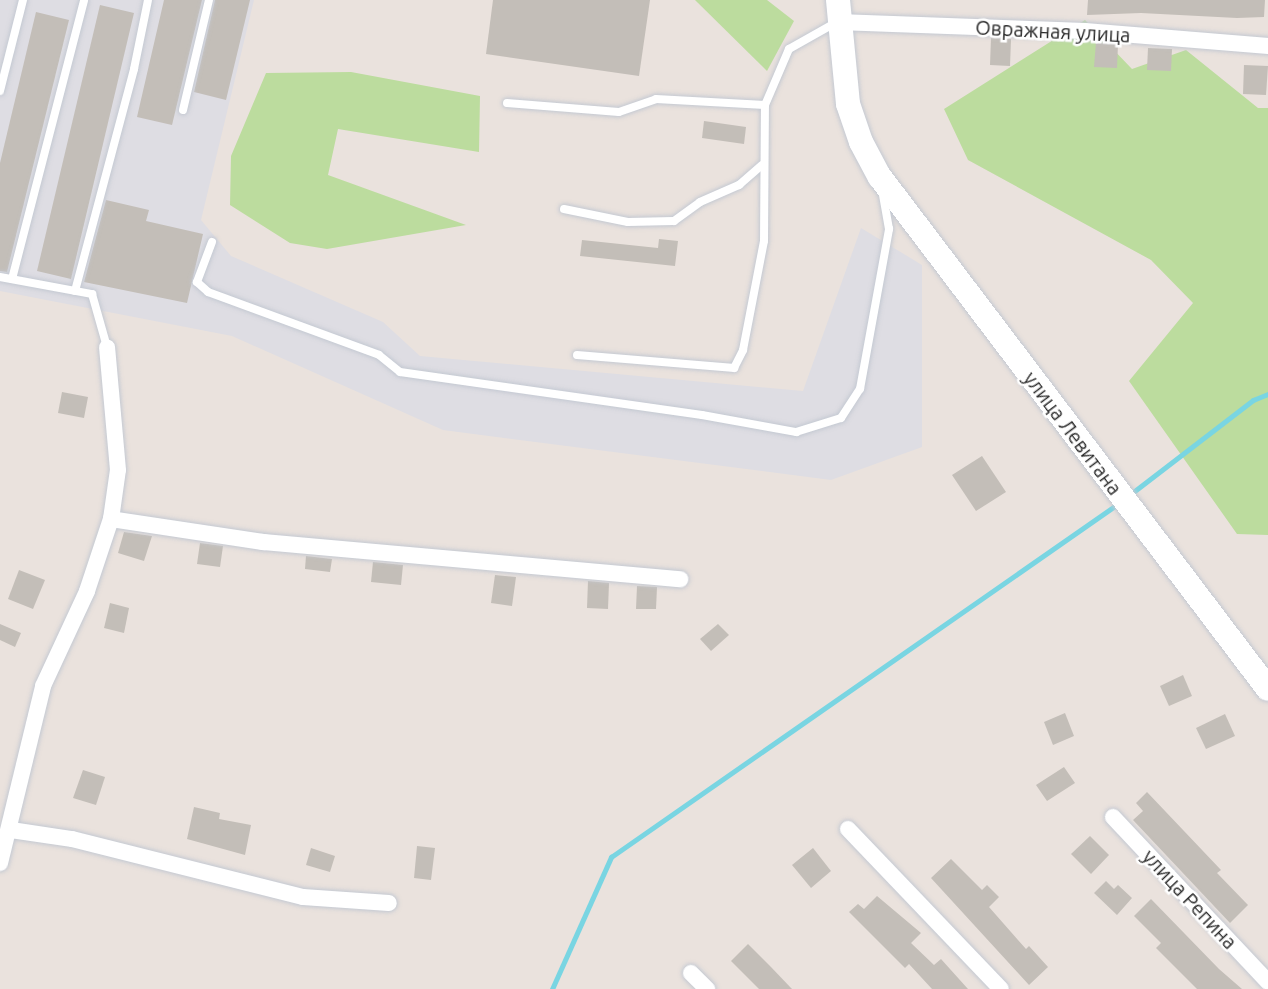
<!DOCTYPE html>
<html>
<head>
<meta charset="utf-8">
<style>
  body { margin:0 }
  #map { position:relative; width:1268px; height:989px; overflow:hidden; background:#eae2dd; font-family:Ubuntu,sans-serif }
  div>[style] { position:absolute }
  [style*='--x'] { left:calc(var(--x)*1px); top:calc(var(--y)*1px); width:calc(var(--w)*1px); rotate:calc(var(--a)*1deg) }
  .industrial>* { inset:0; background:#dedde3 }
  .green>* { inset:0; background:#bcdc9e }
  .stream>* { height:5px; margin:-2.5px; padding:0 2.5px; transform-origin:2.5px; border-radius:2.5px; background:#79d5e2 }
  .building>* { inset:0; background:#c3beb8 }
  .roads { filter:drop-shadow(0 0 2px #c4c9d2) drop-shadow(0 0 2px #c4c9d2) }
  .lane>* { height:8px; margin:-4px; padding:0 4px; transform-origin:4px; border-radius:4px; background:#fff }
  .street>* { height:16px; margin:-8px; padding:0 8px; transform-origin:8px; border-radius:8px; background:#fff }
  .secondary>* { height:24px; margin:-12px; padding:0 12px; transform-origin:12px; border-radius:12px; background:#fff }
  span { translate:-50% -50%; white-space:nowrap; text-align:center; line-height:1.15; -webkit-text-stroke:5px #fff; paint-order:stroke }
  .street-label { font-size:20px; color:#292929 }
</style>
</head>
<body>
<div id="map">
  <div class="industrial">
    <i style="clip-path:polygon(0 0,254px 0,201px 220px,231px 256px,383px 322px,420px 356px,803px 391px,861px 228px,922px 265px,922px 447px,831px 480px,443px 430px,232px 336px,0 291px)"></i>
  </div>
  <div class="green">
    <i style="clip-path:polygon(695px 0,767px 0,794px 21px,767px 71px)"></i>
    <i style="clip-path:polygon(1085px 20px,1132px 69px,1186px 50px,1258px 108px,1268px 108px,1268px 535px,1237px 534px,1129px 381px,1193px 303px,1151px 260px,968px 160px,944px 109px)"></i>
    <i style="clip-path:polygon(351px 72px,480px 96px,479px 152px,338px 129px,328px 175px,466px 225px,327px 249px,290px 243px,230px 205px,231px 156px,266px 73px)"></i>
  </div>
  <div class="stream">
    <i style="--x:1128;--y:496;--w:158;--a:-37.5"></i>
    <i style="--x:1253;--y:400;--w:16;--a:-22"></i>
    <i style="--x:552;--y:989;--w:145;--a:-65.9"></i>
    <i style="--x:611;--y:857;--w:619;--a:-34.87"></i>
  </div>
  <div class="building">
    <i style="clip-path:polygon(164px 0,202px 0,172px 125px,137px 117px)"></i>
    <i style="clip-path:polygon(215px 0,250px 0,226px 100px,194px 92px)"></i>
    <i style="clip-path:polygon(493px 0,650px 0,639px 76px,486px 54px)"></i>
    <i style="clip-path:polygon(1088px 0,1265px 0,1264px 17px,1237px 18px,1141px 13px,1087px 15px)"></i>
    <i style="clip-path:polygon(100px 5px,134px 13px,71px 279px,37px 271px)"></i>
    <i style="clip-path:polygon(36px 12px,69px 20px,7px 272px,0 271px,0 163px)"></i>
    <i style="clip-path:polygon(991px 38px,1011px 39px,1010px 66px,990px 65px)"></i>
    <i style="clip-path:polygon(1096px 42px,1118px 44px,1117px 68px,1094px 67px)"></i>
    <i style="clip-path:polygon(1148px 48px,1172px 49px,1171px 71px,1147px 70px)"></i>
    <i style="clip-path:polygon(1244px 65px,1268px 66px,1266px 95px,1243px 94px)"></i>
    <i style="clip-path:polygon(704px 121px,746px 127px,744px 144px,702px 138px)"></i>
    <i style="clip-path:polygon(106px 200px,149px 210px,146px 221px,203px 234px,187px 303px,84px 282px)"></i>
    <i style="clip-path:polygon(659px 239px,678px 241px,675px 266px,580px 256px,582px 240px,658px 248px)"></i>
    <i style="clip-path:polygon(62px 392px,88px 397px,84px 418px,58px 413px)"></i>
    <i style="clip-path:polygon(982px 456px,1006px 492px,976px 511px,952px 475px)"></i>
    <i style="clip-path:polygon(124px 532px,152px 536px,144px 561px,118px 553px)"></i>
    <i style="clip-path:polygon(200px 543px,223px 546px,220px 567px,197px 564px)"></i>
    <i style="clip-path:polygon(306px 556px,332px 559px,330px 572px,305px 569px)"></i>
    <i style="clip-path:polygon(373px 562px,403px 565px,401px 585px,371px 582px)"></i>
    <i style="clip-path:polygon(19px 570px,45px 580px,33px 609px,8px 599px)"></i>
    <i style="clip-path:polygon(495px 575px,516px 577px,512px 606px,491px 603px)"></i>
    <i style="clip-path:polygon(588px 581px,609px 583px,608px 609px,587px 608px)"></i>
    <i style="clip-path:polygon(637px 586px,657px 587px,656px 609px,636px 609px)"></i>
    <i style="clip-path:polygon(110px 603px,129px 608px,124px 633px,104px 628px)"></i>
    <i style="clip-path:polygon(0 624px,21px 633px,15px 647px,0 640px)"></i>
    <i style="clip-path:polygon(718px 624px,729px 635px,711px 651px,700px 639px)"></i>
    <i style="clip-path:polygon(1183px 675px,1192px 696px,1169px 706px,1160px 686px)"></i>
    <i style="clip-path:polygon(1065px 713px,1074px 736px,1053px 745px,1044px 722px)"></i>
    <i style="clip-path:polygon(1225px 714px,1235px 736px,1206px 749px,1196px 728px)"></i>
    <i style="clip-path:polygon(1064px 767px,1075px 783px,1047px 801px,1036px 785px)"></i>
    <i style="clip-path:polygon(83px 770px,105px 777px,96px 805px,73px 798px)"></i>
    <i style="clip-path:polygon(1147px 792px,1221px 870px,1217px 873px,1248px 905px,1230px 923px,1133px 820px,1143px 811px,1136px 803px)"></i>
    <i style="clip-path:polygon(194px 807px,220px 813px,219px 819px,251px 825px,245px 855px,187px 839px)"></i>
    <i style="clip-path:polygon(1090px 836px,1109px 855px,1091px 874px,1071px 854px)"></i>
    <i style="clip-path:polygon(417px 846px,435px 848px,431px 880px,414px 878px)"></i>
    <i style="clip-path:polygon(311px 848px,335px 856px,330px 872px,306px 865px)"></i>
    <i style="clip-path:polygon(813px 848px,831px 871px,811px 888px,792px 865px)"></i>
    <i style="clip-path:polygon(951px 859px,982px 890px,987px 885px,999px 897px,989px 907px,1026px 949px,1029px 946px,1048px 967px,1029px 985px,931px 878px)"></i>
    <i style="clip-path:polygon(1106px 881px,1114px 889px,1118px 885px,1132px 898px,1117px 915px,1094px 893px)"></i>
    <i style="clip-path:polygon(877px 896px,921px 933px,911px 943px,934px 965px,941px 959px,968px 989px,932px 989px,909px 964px,905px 968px,849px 912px,858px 904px,864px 909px)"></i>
    <i style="clip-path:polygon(1151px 899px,1219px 969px,1242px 989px,1197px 989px,1156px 948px,1161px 943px,1134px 916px)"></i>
    <i style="clip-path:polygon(748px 944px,770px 966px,792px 989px,759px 989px,731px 961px)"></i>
  </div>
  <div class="roads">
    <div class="lane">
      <i style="--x:0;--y:91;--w:94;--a:-75.8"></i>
      <i style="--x:507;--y:103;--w:112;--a:4.6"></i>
      <i style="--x:619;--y:112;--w:39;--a:-19"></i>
      <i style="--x:656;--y:99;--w:109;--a:3.2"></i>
      <i style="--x:183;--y:110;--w:113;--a:-76.7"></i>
      <i style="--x:564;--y:209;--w:65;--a:11.5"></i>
      <i style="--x:628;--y:222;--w:46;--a:-1.2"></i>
      <i style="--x:674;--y:221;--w:32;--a:-36"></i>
      <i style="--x:700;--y:202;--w:43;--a:-23.6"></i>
      <i style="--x:739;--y:185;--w:30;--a:-41"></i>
      <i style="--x:212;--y:242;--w:43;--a:110.6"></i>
      <i style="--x:197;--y:282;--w:15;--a:42"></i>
      <i style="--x:208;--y:292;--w:182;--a:20.2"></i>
      <i style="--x:379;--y:355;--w:27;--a:39"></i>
      <i style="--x:400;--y:372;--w:305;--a:8.1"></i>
      <i style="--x:702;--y:415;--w:96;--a:10.3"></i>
      <i style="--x:796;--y:432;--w:47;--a:-17.3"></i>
      <i style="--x:841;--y:418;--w:35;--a:-57"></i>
      <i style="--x:860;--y:389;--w:163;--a:-79.7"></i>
      <i style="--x:889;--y:229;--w:35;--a:-100"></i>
      <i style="--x:0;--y:277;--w:94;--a:10.5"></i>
      <i style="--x:92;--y:294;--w:55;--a:74.2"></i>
      <i style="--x:12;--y:279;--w:288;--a:-75.5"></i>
      <i style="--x:75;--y:291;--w:230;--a:-75.1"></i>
      <i style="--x:134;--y:69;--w:70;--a:-78.5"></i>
      <i style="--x:577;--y:355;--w:158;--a:4.7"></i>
      <i style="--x:734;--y:368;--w:20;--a:-63"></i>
      <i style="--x:743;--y:350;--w:111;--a:-79.1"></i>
      <i style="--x:764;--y:241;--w:136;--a:-89.6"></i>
      <i style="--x:765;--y:105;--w:61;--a:-66.8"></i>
      <i style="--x:789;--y:49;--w:55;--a:-29.4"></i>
    </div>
    <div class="street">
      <i style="--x:838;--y:22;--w:247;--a:2.1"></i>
      <i style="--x:1085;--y:31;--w:184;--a:4.7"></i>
      <i style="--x:111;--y:519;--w:154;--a:8.6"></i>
      <i style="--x:263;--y:542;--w:419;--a:5.1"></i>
      <i style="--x:1113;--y:817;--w:226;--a:46.8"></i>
      <i style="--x:848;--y:829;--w:221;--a:46.3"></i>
      <i style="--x:11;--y:830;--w:62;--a:8.4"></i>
      <i style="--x:72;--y:839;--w:238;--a:14.1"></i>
      <i style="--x:303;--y:897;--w:86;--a:4"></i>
      <i style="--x:0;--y:863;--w:182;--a:-76.3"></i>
      <i style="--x:43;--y:686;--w:105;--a:-65.1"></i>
      <i style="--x:87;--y:591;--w:76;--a:-71.6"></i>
      <i style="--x:111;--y:519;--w:49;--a:-81.9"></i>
      <i style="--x:118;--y:470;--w:123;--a:-95.1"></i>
      <i style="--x:691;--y:973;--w:23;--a:45"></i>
    </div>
    <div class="secondary">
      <i style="--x:838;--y:0;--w:104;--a:84.5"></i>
      <i style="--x:848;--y:104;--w:40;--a:71.1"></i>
      <i style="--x:861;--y:142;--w:40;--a:62"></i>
      <i style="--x:880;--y:177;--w:642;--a:52.84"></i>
    </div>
  </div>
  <div class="street-label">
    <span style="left:1053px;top:31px;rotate:3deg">Овражная улица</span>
    <span style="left:1073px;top:433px;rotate:53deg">улица Левитана</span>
    <span style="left:1190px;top:899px;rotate:47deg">улица Репина</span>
  </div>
</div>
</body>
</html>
